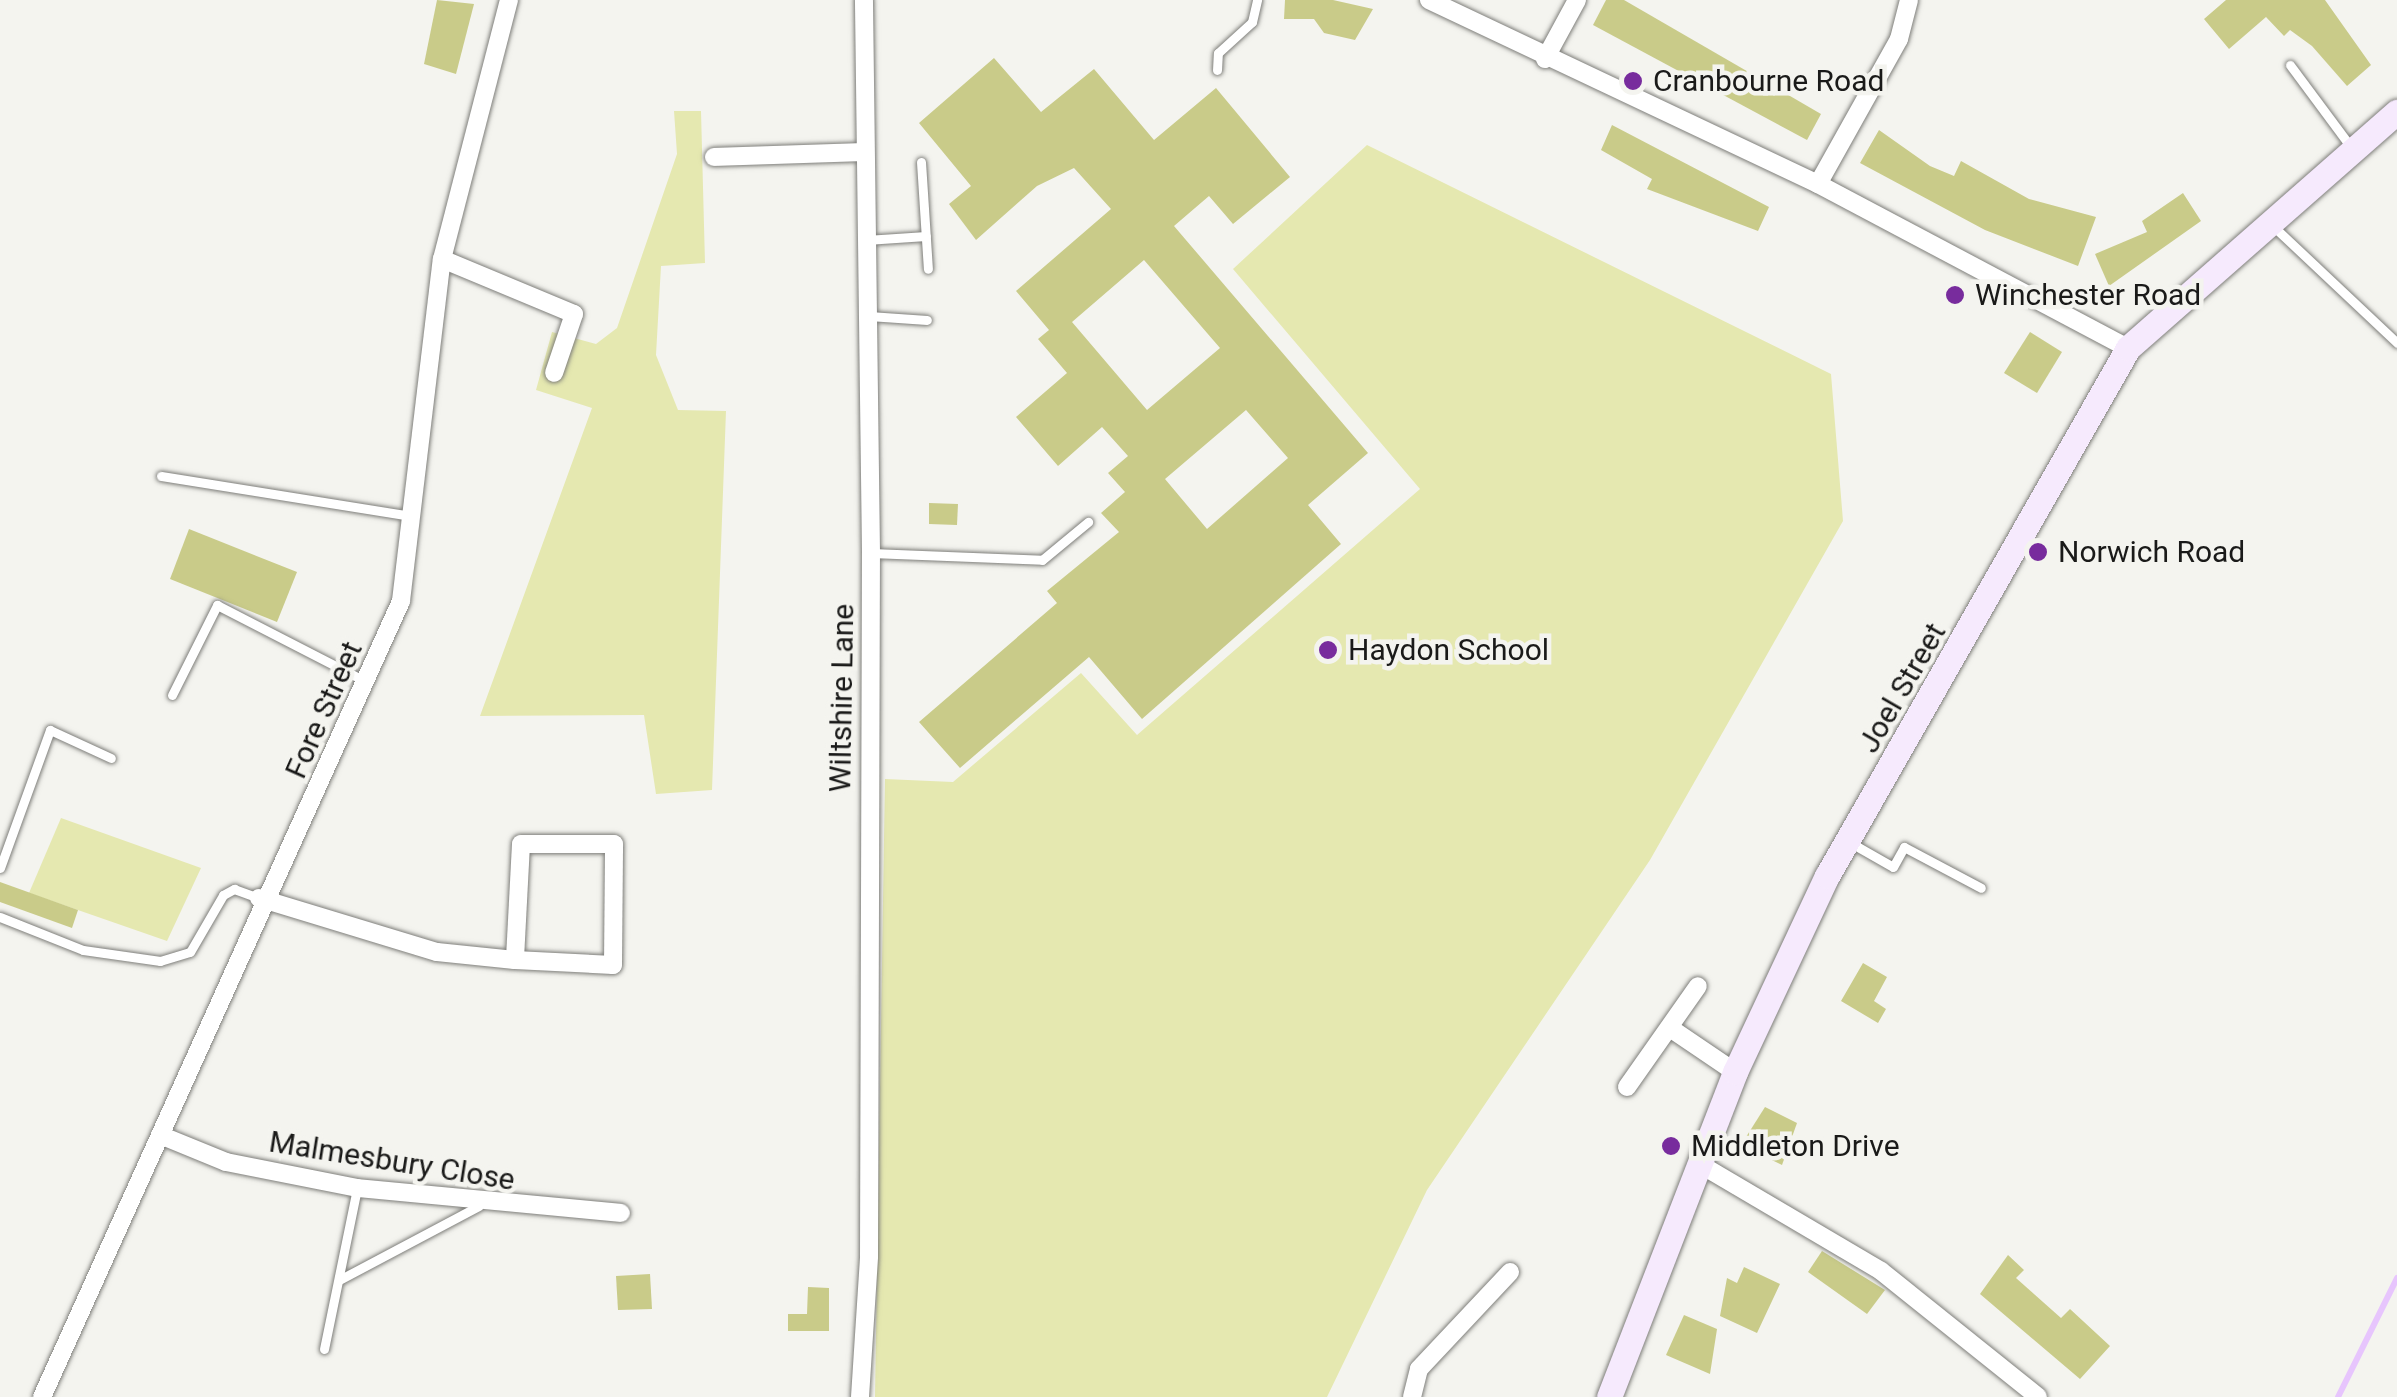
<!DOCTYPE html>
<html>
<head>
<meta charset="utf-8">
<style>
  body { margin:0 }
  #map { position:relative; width:2397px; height:1397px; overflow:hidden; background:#f4f4ef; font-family:Roboto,sans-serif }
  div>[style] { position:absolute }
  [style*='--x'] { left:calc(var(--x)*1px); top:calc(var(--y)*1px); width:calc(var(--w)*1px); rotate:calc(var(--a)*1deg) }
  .green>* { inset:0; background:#e5e8b0 }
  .stream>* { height:6px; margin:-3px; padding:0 3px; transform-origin:3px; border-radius:3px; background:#e7c5fd }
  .building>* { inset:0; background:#c9cb89 }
  .roads { filter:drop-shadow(0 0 2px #7e7e7a) drop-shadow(0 0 2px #7e7e7a) }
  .service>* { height:9px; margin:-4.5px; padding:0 4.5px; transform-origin:4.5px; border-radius:4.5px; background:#fff }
  .minor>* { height:18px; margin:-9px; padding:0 9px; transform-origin:9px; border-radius:9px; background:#fff }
  .secondary>* { height:25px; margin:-12.5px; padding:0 12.5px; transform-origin:12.5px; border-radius:12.5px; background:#f6eafd }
  .dots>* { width:28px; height:28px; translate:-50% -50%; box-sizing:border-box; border:5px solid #f4f4ef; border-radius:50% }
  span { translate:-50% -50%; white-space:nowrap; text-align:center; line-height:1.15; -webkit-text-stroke:9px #f4f4ef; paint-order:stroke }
  .poi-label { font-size:30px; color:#1a1a19 }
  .left { translate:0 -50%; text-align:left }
  .street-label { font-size:30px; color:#1a1a19 }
</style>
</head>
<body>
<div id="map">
  <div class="green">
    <i style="clip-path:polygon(674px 111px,701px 111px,705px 263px,661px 266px,656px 355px,678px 410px,726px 411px,712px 790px,656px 794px,644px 715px,480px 716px,592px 408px,536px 390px,552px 332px,596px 344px,617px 328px,677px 154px)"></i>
    <i style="clip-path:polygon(1367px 145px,1831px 374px,1843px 521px,1650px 860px,1427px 1190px,1327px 1397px,875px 1397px,885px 779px,953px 782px,1081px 673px,1137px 735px,1420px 489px,1233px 269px)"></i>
    <i style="clip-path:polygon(61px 818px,201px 868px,167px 941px,29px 893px)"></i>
  </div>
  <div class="stream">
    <i style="--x:2338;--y:1397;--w:133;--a:-63.6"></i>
  </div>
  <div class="building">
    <i style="clip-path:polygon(437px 0,474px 4px,456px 74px,424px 64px)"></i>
    <i style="clip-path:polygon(1285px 0,1333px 0,1373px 9px,1355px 40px,1324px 33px,1314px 19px,1284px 19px)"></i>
    <i style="clip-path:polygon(1606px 0,1624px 0,1821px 114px,1807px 140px,1593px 25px)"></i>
    <i style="clip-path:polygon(2226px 0,2325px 0,2371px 65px,2347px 86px,2312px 46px,2290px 30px,2284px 36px,2266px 17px,2229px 49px,2204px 19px)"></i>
    <i style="clip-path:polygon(evenodd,994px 58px,1041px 112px,1094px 69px,1154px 140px,1216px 88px,1290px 177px,1233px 224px,1209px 196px,1174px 226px,1368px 453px,1308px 505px,1341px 544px,1142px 719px,1089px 657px,960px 768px,919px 722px,1057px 603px,1047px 591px,1119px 532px,1101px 513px,1125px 492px,1108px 473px,1128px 456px,1102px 427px,1058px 466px,1016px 417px,1067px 373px,1038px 339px,1049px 330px,1016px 291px,1111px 209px,1074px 168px,1037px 186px,976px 240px,949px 204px,971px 186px,919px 123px,994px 58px,1144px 260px,1220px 348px,1147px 410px,1072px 322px,1144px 260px,994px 58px,1246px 410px,1288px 458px,1207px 529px,1165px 479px,1246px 410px)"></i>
    <i style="clip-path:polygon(1612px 125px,1769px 207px,1758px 231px,1647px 189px,1652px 179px,1601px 150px)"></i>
    <i style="clip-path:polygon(1879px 130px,1930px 166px,1954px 176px,1961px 161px,2029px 199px,2096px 217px,2078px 266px,1985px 230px,1860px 163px)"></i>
    <i style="clip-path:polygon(2183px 193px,2201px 221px,2109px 286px,2095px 254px,2147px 232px,2142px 221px)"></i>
    <i style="clip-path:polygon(2030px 332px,2062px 352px,2037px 393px,2004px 373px)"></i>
    <i style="clip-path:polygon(929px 503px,958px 504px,957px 525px,929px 524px)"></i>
    <i style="clip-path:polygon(189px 529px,297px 572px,277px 622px,170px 579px)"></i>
    <i style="clip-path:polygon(0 882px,78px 910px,72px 928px,0 902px)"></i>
    <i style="clip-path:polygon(1863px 963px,1887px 977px,1874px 1001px,1886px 1009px,1878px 1023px,1841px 1001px)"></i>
    <i style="clip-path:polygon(1765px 1107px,1797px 1123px,1782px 1165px,1741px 1145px)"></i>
    <i style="clip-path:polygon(1822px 1251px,1885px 1290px,1867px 1314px,1808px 1272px)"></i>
    <i style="clip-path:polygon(2008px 1255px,2024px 1270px,2016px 1278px,2061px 1318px,2070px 1309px,2110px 1346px,2080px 1379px,1980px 1294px)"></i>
    <i style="clip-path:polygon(1744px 1267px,1780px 1284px,1757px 1333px,1720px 1316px,1727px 1278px,1737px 1283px)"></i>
    <i style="clip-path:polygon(650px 1274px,652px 1309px,618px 1310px,616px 1276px)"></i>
    <i style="clip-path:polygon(808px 1287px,829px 1288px,829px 1331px,788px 1331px,788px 1314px,807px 1314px)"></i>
    <i style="clip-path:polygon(1684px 1315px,1717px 1329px,1710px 1374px,1666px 1355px)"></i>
  </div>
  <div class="roads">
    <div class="service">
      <i style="--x:2290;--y:65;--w:102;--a:53.4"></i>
      <i style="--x:1217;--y:70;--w:17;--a:-87"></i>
      <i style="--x:1218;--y:53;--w:46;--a:-42.4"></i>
      <i style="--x:1252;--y:22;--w:23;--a:-77"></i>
      <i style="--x:921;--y:162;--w:107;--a:86.3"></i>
      <i style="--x:2272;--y:225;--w:172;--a:43.3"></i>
      <i style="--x:866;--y:240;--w:60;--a:-3.8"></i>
      <i style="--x:869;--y:316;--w:58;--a:3.9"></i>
      <i style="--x:161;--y:476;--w:252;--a:9.1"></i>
      <i style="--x:871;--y:553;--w:171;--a:2.3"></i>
      <i style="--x:1042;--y:560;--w:60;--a:-39.6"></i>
      <i style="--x:172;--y:695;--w:101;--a:-63.4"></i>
      <i style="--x:217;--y:605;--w:169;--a:27.2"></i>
      <i style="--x:1851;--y:843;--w:48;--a:29.7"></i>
      <i style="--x:1893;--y:867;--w:23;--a:-61"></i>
      <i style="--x:1904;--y:847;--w:87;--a:28"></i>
      <i style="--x:0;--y:868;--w:147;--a:-70.1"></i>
      <i style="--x:50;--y:730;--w:67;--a:24.7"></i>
      <i style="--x:0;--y:917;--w:89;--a:21.7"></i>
      <i style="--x:83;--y:950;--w:78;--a:8.1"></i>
      <i style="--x:160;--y:961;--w:31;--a:-17"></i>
      <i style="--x:190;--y:952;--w:66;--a:-59.9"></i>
      <i style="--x:223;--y:895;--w:13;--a:-29"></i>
      <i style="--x:234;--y:889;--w:27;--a:20"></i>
      <i style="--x:339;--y:1280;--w:158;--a:-27.9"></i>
      <i style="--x:324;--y:1349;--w:164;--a:-78.4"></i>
    </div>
    <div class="minor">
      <i style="--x:1429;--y:0;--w:430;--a:25.3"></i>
      <i style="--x:1818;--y:184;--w:351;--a:27.9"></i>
      <i style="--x:1545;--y:59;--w:67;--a:-61.5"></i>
      <i style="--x:714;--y:157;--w:149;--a:-1.9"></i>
      <i style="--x:1818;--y:184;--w:166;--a:-60.8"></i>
      <i style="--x:1899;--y:39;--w:40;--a:-75.6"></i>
      <i style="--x:442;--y:259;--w:143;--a:22.6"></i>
      <i style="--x:574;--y:314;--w:62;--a:108.7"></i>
      <i style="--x:259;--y:898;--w:186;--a:16.9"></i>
      <i style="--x:437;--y:952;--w:78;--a:5.9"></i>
      <i style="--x:515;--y:960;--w:98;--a:2.9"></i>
      <i style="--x:613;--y:965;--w:121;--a:-89.5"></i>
      <i style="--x:614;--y:844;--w:93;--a:180"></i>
      <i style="--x:521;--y:844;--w:116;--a:93"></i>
      <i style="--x:1670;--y:1028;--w:78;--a:34.1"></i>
      <i style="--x:1627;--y:1087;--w:123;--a:-54.9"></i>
      <i style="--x:160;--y:1135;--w:71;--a:22.2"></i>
      <i style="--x:226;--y:1162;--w:134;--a:11.2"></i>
      <i style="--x:357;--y:1188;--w:265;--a:5.4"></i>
      <i style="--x:1698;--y:1163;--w:212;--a:30.5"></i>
      <i style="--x:1881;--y:1271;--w:201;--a:38.7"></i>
      <i style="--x:42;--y:1397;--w:873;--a:-65.72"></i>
      <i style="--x:401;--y:601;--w:344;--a:-83.2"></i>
      <i style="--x:442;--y:259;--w:268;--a:-75.5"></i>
      <i style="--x:860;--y:1397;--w:141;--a:-86.3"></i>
      <i style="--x:869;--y:1256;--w:703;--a:-89.84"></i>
      <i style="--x:871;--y:553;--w:553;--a:-90.73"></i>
      <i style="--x:1412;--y:1397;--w:29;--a:-76"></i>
      <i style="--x:1419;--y:1369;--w:133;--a:-46.8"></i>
    </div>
    <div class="secondary">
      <i style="--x:1609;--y:1397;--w:349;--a:-68.8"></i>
      <i style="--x:1735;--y:1072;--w:217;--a:-64.9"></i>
      <i style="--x:1827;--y:876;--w:608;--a:-60.31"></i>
      <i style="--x:2128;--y:348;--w:358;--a:-41.3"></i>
    </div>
  </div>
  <div class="dots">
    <i style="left:1633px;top:81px;background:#782c9d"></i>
    <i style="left:1955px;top:295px;background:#782c9d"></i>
    <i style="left:2038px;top:552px;background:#782c9d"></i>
    <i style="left:1328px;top:650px;background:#782c9d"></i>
    <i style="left:1671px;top:1146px;background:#782c9d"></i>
  </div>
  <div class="poi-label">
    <span class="left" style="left:1653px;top:81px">Cranbourne Road</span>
    <span class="left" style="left:1975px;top:295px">Winchester Road</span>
    <span class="left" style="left:2058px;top:552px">Norwich Road</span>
    <span class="left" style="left:1348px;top:650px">Haydon School</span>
    <span class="left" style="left:1691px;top:1146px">Middleton Drive</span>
  </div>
  <div class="street-label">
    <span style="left:1902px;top:688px;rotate:-60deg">Joel Street</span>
    <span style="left:842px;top:698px;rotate:-89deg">Wiltshire Lane</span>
    <span style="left:324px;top:710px;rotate:-66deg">Fore Street</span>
    <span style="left:392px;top:1161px;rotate:9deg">Malmesbury Close</span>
  </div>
</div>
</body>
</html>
